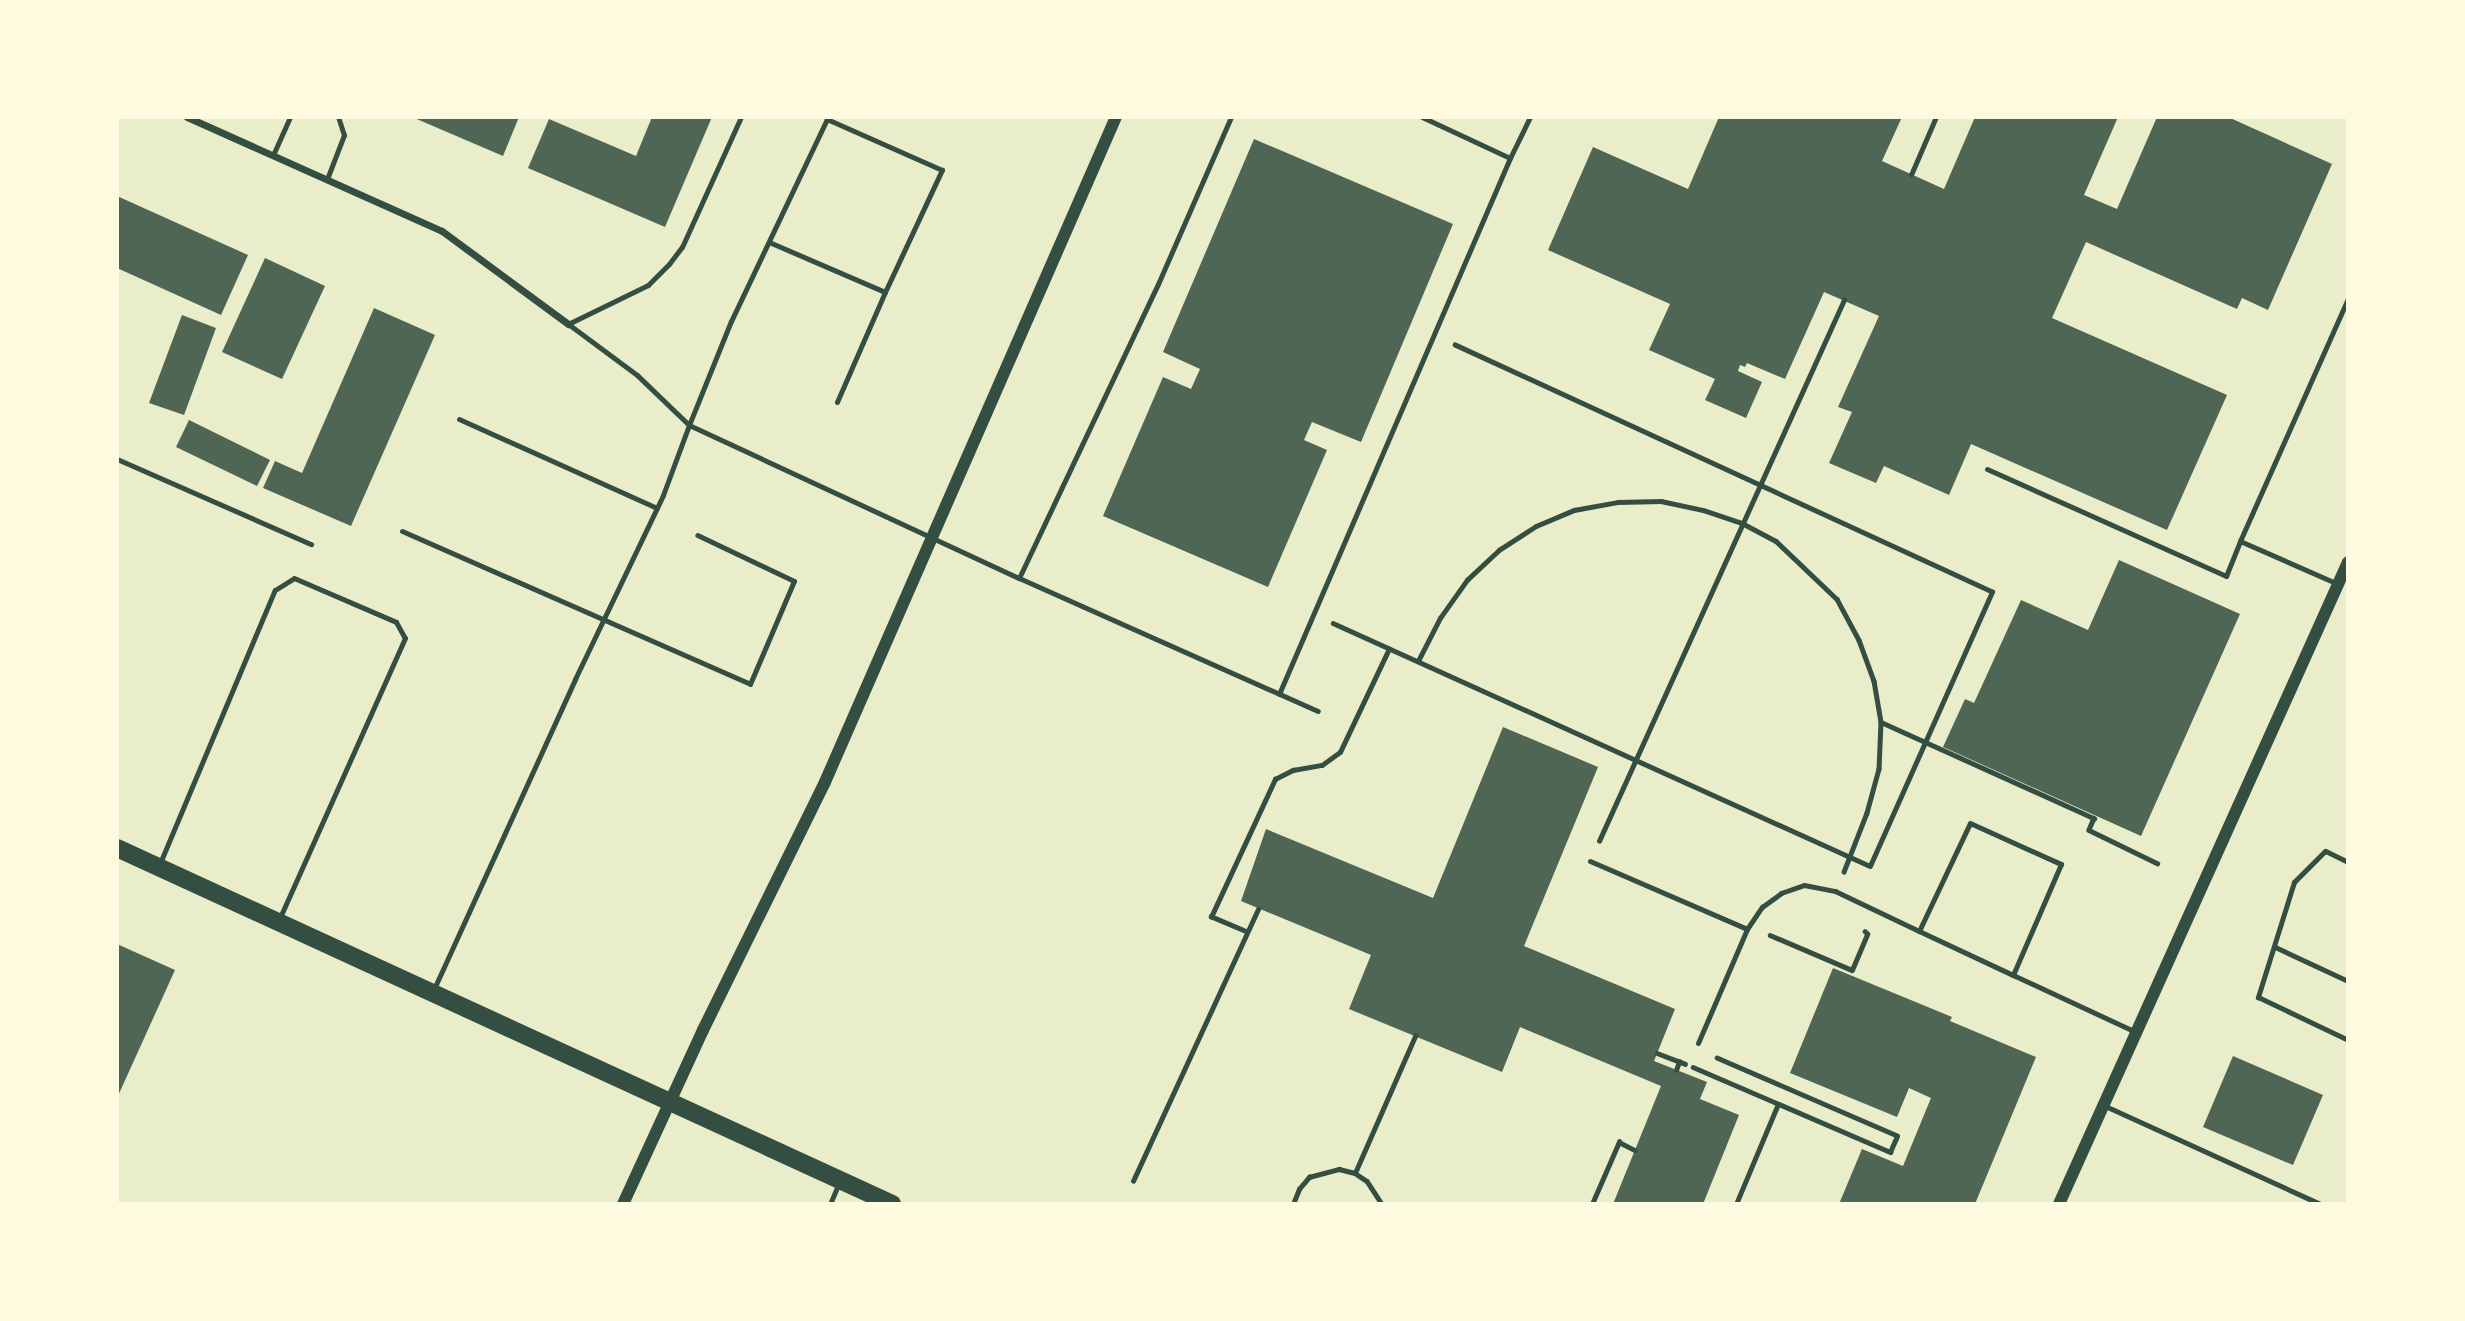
<!DOCTYPE html>
<html>
<head>
<meta charset="utf-8">
<style>
  body { margin:0 }
  #map { position:relative; width:2465px; height:1321px; overflow:hidden; background:#e9edc9; font-family:Quicksand,sans-serif }
  div>[style] { position:absolute }
  [style*='--x'] { left:calc(var(--x)*1px); top:calc(var(--y)*1px); width:calc(var(--w)*1px); rotate:calc(var(--a)*1deg) }
  .building>* { inset:0; background:#4f6655 }
  .path>* { height:4.5px; margin:-2.25px; padding:0 2.25px; transform-origin:2.25px; border-radius:2.25px; background:#344e41 }
  .service>* { height:5px; margin:-2.5px; padding:0 2.5px; transform-origin:2.5px; border-radius:2.5px; background:#344e41 }
  .minor>* { height:7px; margin:-3.5px; padding:0 3.5px; transform-origin:3.5px; border-radius:3.5px; background:#344e41 }
  .tertiary>* { height:12px; margin:-6px; padding:0 6px; transform-origin:6px; border-radius:6px; background:#344e41 }
  .primary>* { height:18px; margin:-9px; padding:0 9px; transform-origin:9px; border-radius:9px; background:#344e41 }
  span { translate:-50% -50%; white-space:nowrap; text-align:center; line-height:1.15; -webkit-text-stroke:5px #fefae0; paint-order:stroke }
  .frame { position:absolute; inset:0; border:119px solid #fefae0; pointer-events:none }
</style>
</head>
<body>
<div id="map">
  <div class="building">
    <i style="clip-path:polygon(412px 117px,519px 117px,503px 156px)"></i>
    <i style="clip-path:polygon(652px 117px,712px 117px,665px 227px,528px 168px,549px 119px,636px 156px)"></i>
    <i style="clip-path:polygon(1719px 117px,1902px 117px,1882px 161px,1944px 189px,1975px 117px,2118px 117px,2084px 195px,2117px 209px,2157px 117px,2228px 117px,2332px 164px,2268px 310px,2242px 298px,2237px 309px,2086px 242px,2052px 318px,2227px 395px,2167px 530px,1971px 444px,1949px 495px,1884px 466px,1876px 483px,1829px 463px,1852px 412px,1838px 407px,1879px 316px,1824px 292px,1785px 379px,1747px 363px,1745px 367px,1740px 365px,1738px 371px,1762px 382px,1746px 418px,1705px 400px,1715px 379px,1649px 350px,1670px 304px,1548px 250px,1593px 147px,1688px 189px)"></i>
    <i style="clip-path:polygon(1254px 139px,1453px 224px,1361px 442px,1312px 422px,1304px 440px,1327px 450px,1268px 587px,1103px 516px,1163px 377px,1191px 389px,1200px 369px,1163px 352px)"></i>
    <i style="clip-path:polygon(117px 196px,248px 255px,221px 315px,117px 268px)"></i>
    <i style="clip-path:polygon(265px 258px,325px 286px,282px 379px,222px 352px)"></i>
    <i style="clip-path:polygon(374px 308px,435px 335px,351px 526px,263px 488px,275px 461px,302px 473px)"></i>
    <i style="clip-path:polygon(182px 315px,216px 328px,184px 415px,149px 403px)"></i>
    <i style="clip-path:polygon(189px 420px,270px 460px,257px 486px,176px 447px)"></i>
    <i style="clip-path:polygon(2119px 560px,2240px 614px,2141px 836px,1943px 747px,1965px 699px,1974px 703px,2021px 600px,2088px 630px)"></i>
    <i style="clip-path:polygon(1503px 727px,1598px 767px,1524px 946px,1675px 1009px,1654px 1061px,1707px 1082px,1700px 1099px,1739px 1115px,1703px 1204px,1613px 1204px,1661px 1086px,1520px 1027px,1502px 1072px,1349px 1009px,1371px 955px,1241px 901px,1266px 829px,1433px 898px)"></i>
    <i style="clip-path:polygon(117px 944px,175px 970px,117px 1098px)"></i>
    <i style="clip-path:polygon(1833px 968px,1952px 1017px,1950px 1021px,2036px 1057px,1975px 1204px,1839px 1204px,1862px 1149px,1903px 1166px,1931px 1098px,1909px 1088px,1897px 1117px,1790px 1073px)"></i>
    <i style="clip-path:polygon(2233px 1056px,2323px 1095px,2293px 1165px,2203px 1127px)"></i>
  </div>
  <div class="path">
    <i style="--x:1911;--y:175;--w:63;--a:-66.7"></i>
    <i style="--x:1333;--y:623;--w:589;--a:24.35"></i>
    <i style="--x:1870;--y:866;--w:300;--a:-66"></i>
    <i style="--x:1992;--y:592;--w:591;--a:-155.3"></i>
    <i style="--x:1418;--y:661;--w:48;--a:-62.9"></i>
    <i style="--x:1440;--y:618;--w:47;--a:-54.6"></i>
    <i style="--x:1467;--y:580;--w:44;--a:-43.2"></i>
    <i style="--x:1499;--y:550;--w:44;--a:-33"></i>
    <i style="--x:1536;--y:526;--w:41;--a:-22.8"></i>
    <i style="--x:1574;--y:510;--w:45;--a:-10.3"></i>
    <i style="--x:1618;--y:502;--w:43;--a:-1.3"></i>
    <i style="--x:1661;--y:501;--w:43;--a:12.1"></i>
    <i style="--x:1703;--y:510;--w:41;--a:18.4"></i>
    <i style="--x:1742;--y:523;--w:38;--a:28"></i>
    <i style="--x:1776;--y:541;--w:84;--a:43.6"></i>
    <i style="--x:1837;--y:599;--w:47;--a:61.8"></i>
    <i style="--x:1859;--y:640;--w:44;--a:69.9"></i>
    <i style="--x:1874;--y:681;--w:42;--a:80.3"></i>
    <i style="--x:1881;--y:722;--w:47;--a:92.4"></i>
    <i style="--x:1879;--y:769;--w:46;--a:105.3"></i>
    <i style="--x:1867;--y:813;--w:63;--a:111.3"></i>
    <i style="--x:1881;--y:722;--w:234;--a:24.3"></i>
    <i style="--x:2094;--y:818;--w:13;--a:113"></i>
    <i style="--x:2089;--y:830;--w:76;--a:25.9"></i>
    <i style="--x:1599;--y:841;--w:594;--a:-65.64"></i>
    <i style="--x:1247;--y:932;--w:39;--a:-157"></i>
    <i style="--x:1211;--y:917;--w:152;--a:-65.1"></i>
    <i style="--x:1275;--y:779;--w:20;--a:-27"></i>
    <i style="--x:1293;--y:770;--w:29;--a:-10"></i>
    <i style="--x:1322;--y:765;--w:22;--a:-36"></i>
    <i style="--x:1340;--y:752;--w:114;--a:-64.6"></i>
    <i style="--x:1770;--y:935;--w:89;--a:23.1"></i>
    <i style="--x:1852;--y:970;--w:39;--a:-67"></i>
    <i style="--x:1867;--y:934;--w:3;--a:-135"></i>
    <i style="--x:1657;--y:1053;--w:30;--a:21"></i>
    <i style="--x:1693;--y:1067;--w:215;--a:23.3"></i>
    <i style="--x:1890;--y:1152;--w:17;--a:-66"></i>
    <i style="--x:1897;--y:1136;--w:196;--a:-156.6"></i>
    <i style="--x:1676;--y:1070;--w:9;--a:-69"></i>
    <i style="--x:1355;--y:1173;--w:150;--a:-66.3"></i>
    <i style="--x:1133;--y:1181;--w:299;--a:-65.3"></i>
    <i style="--x:1293;--y:1204;--w:16;--a:-68"></i>
    <i style="--x:1299;--y:1189;--w:16;--a:-50"></i>
    <i style="--x:1309;--y:1177;--w:31;--a:-15"></i>
    <i style="--x:1339;--y:1169;--w:16;--a:14"></i>
    <i style="--x:1355;--y:1173;--w:14;--a:34"></i>
    <i style="--x:1367;--y:1181;--w:27;--a:57"></i>
    <i style="--x:1592;--y:1204;--w:68;--a:-66.5"></i>
    <i style="--x:1619;--y:1142;--w:18;--a:27"></i>
    <i style="--x:1736;--y:1204;--w:108;--a:-67.2"></i>
  </div>
  <div class="service">
    <i style="--x:1422;--y:117;--w:97;--a:25"></i>
    <i style="--x:1510;--y:158;--w:46;--a:-64"></i>
    <i style="--x:273;--y:155;--w:42;--a:-65.9"></i>
    <i style="--x:327;--y:179;--w:47;--a:-68.9"></i>
    <i style="--x:344;--y:135;--w:19;--a:-108"></i>
    <i style="--x:769;--y:242;--w:126;--a:23.3"></i>
    <i style="--x:885;--y:292;--w:120;--a:113.6"></i>
    <i style="--x:885;--y:292;--w:135;--a:-65"></i>
    <i style="--x:942;--y:170;--w:126;--a:-156.1"></i>
    <i style="--x:827;--y:119;--w:224;--a:115.4"></i>
    <i style="--x:731;--y:321;--w:112;--a:112"></i>
    <i style="--x:689;--y:425;--w:364;--a:24.9"></i>
    <i style="--x:1019;--y:578;--w:325;--a:-64.7"></i>
    <i style="--x:1158;--y:284;--w:182;--a:-66.4"></i>
    <i style="--x:459;--y:419;--w:217;--a:24.2"></i>
    <i style="--x:117;--y:459;--w:212;--a:23.7"></i>
    <i style="--x:1987;--y:469;--w:262;--a:24.1"></i>
    <i style="--x:2226;--y:576;--w:38;--a:-68"></i>
    <i style="--x:402;--y:531;--w:380;--a:23.7"></i>
    <i style="--x:750;--y:684;--w:112;--a:-66.9"></i>
    <i style="--x:794;--y:581;--w:107;--a:-154.6"></i>
    <i style="--x:1019;--y:578;--w:327;--a:24"></i>
    <i style="--x:2338;--y:584;--w:107;--a:-156.3"></i>
    <i style="--x:2240;--y:541;--w:266;--a:-66"></i>
    <i style="--x:1279;--y:694;--w:584;--a:-66.69"></i>
    <i style="--x:1590;--y:861;--w:171;--a:23.4"></i>
    <i style="--x:1747;--y:929;--w:27;--a:-56"></i>
    <i style="--x:1762;--y:907;--w:24;--a:-36"></i>
    <i style="--x:1781;--y:893;--w:24;--a:-19"></i>
    <i style="--x:1804;--y:885;--w:32;--a:11"></i>
    <i style="--x:1835;--y:891;--w:93;--a:25.5"></i>
    <i style="--x:1919;--y:931;--w:119;--a:-64.7"></i>
    <i style="--x:1970;--y:823;--w:100;--a:24.3"></i>
    <i style="--x:2061;--y:864;--w:121;--a:113.4"></i>
    <i style="--x:2013;--y:975;--w:136;--a:24.9"></i>
    <i style="--x:2348;--y:862;--w:25;--a:-154"></i>
    <i style="--x:2325;--y:851;--w:44;--a:135"></i>
    <i style="--x:2294;--y:882;--w:121;--a:107.4"></i>
    <i style="--x:2258;--y:997;--w:100;--a:25.5"></i>
    <i style="--x:160;--y:863;--w:296;--a:-67.2"></i>
    <i style="--x:275;--y:590;--w:22;--a:-32"></i>
    <i style="--x:294;--y:578;--w:111;--a:23.3"></i>
    <i style="--x:396;--y:622;--w:18;--a:61"></i>
    <i style="--x:405;--y:638;--w:309;--a:114.1"></i>
    <i style="--x:1919;--y:931;--w:104;--a:25.1"></i>
    <i style="--x:2275;--y:947;--w:81;--a:25"></i>
    <i style="--x:433;--y:991;--w:343;--a:-65.5"></i>
    <i style="--x:575;--y:679;--w:204;--a:-64.4"></i>
    <i style="--x:663;--y:495;--w:75;--a:-69.6"></i>
    <i style="--x:689;--y:425;--w:72;--a:-136.1"></i>
    <i style="--x:637;--y:375;--w:86;--a:-143.5"></i>
    <i style="--x:568;--y:324;--w:89;--a:-26"></i>
    <i style="--x:648;--y:285;--w:30;--a:-45"></i>
    <i style="--x:669;--y:264;--w:21;--a:-53"></i>
    <i style="--x:682;--y:247;--w:143;--a:-65.6"></i>
    <i style="--x:1698;--y:1043;--w:124;--a:-66.7"></i>
    <i style="--x:2103;--y:1105;--w:239;--a:24.5"></i>
    <i style="--x:830;--y:1204;--w:23;--a:-67"></i>
  </div>
  <div class="minor">
    <i style="--x:187;--y:117;--w:279;--a:24.1"></i>
    <i style="--x:442;--y:231;--w:157;--a:36.4"></i>
  </div>
  <div class="tertiary">
    <i style="--x:623;--y:1204;--w:192;--a:-65.3"></i>
    <i style="--x:703;--y:1030;--w:276;--a:-63.8"></i>
    <i style="--x:825;--y:782;--w:726;--a:-66.37"></i>
    <i style="--x:2059;--y:1204;--w:704;--a:-65.76"></i>
  </div>
  <div class="primary">
    <i style="--x:117;--y:848;--w:853;--a:24.67"></i>
  </div>
  <div class="frame"></div>
</div>
</body>
</html>
